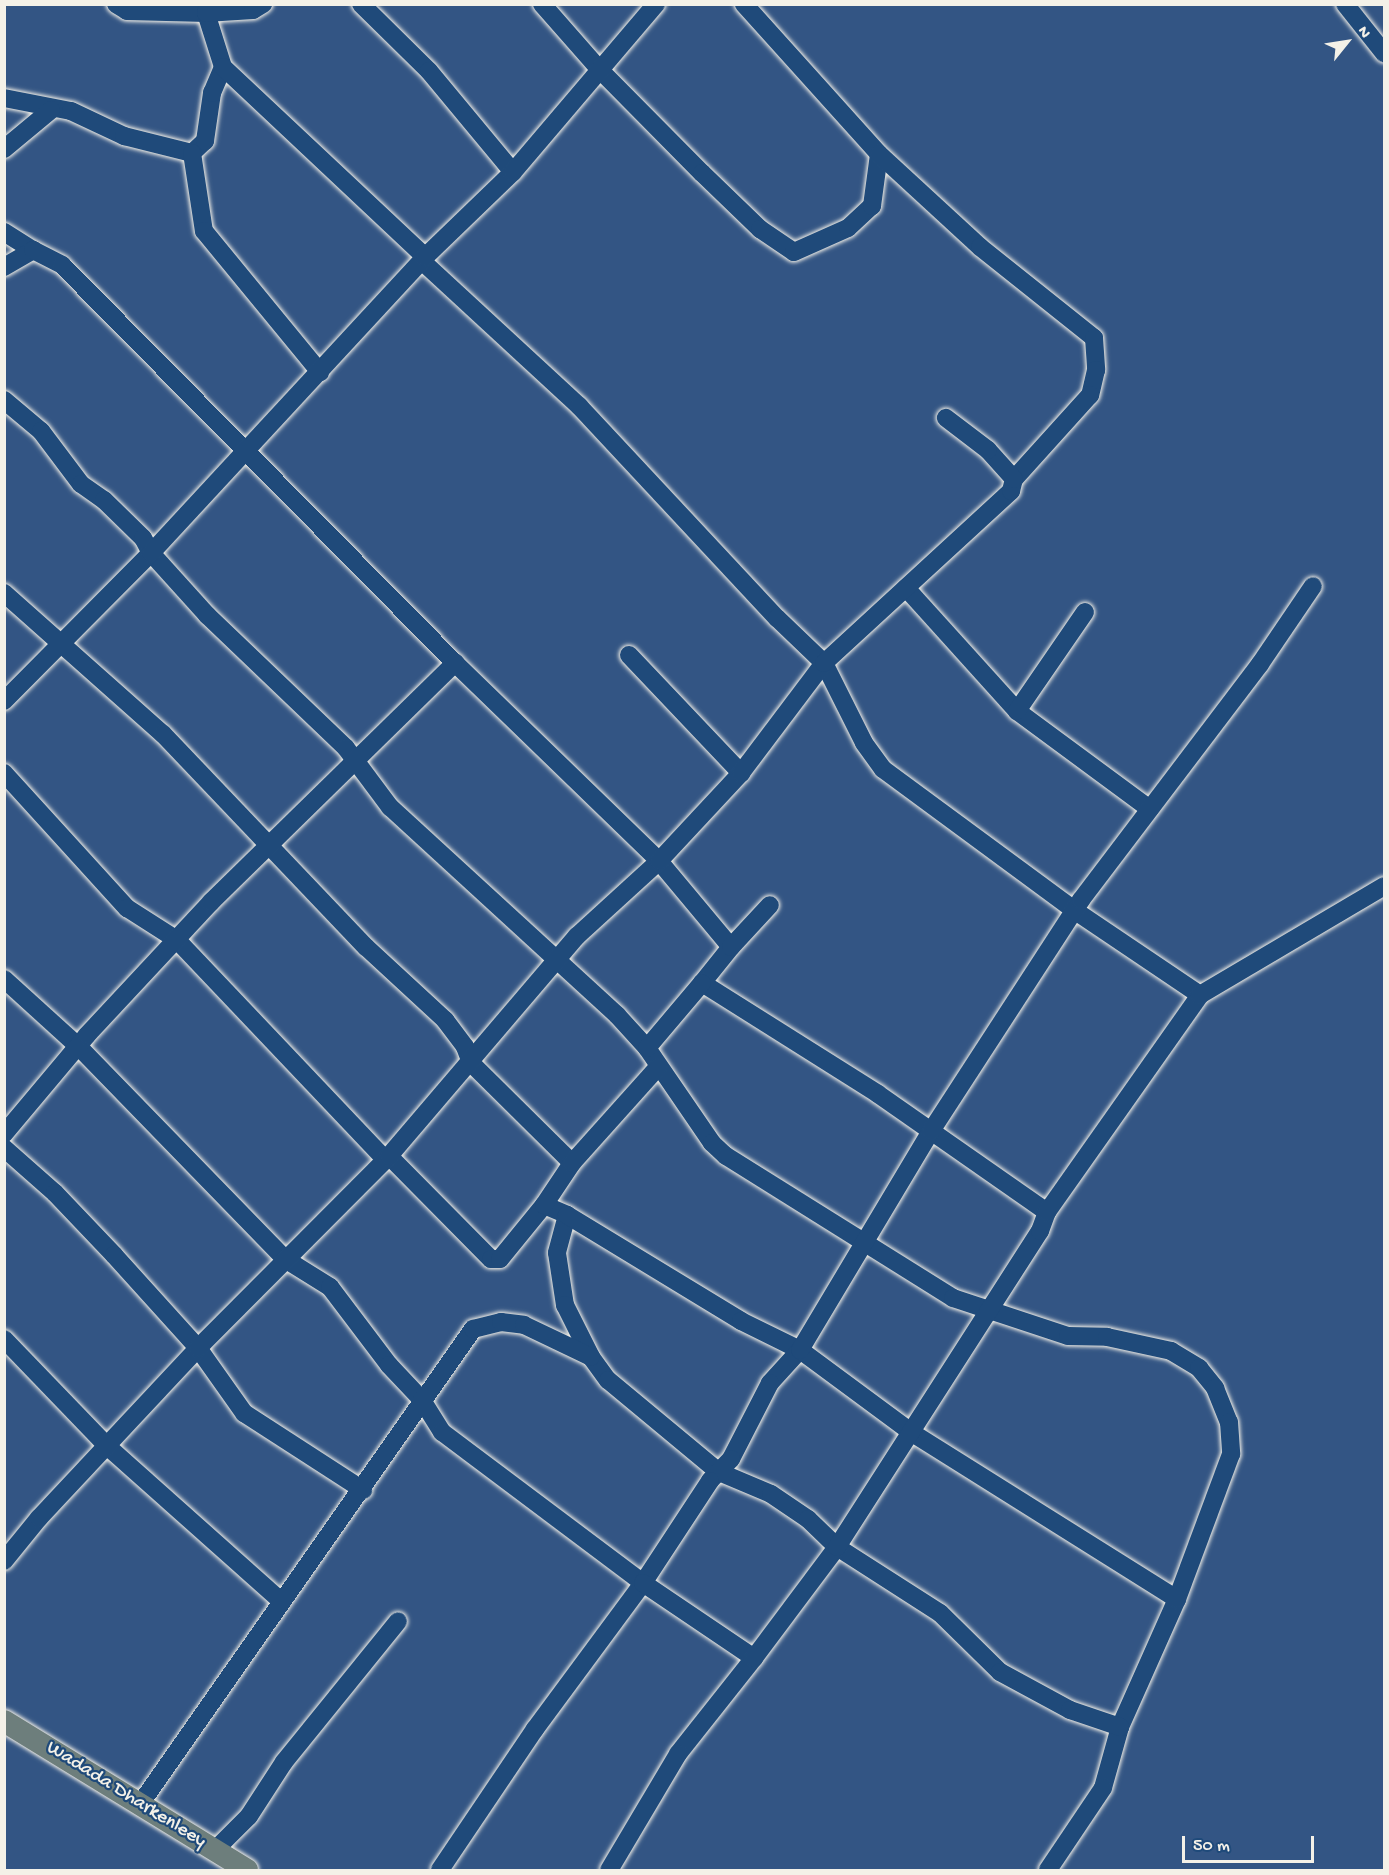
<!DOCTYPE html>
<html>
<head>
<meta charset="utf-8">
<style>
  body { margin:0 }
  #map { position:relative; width:1389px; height:1875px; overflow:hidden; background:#335584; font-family:"Gochi Hand",sans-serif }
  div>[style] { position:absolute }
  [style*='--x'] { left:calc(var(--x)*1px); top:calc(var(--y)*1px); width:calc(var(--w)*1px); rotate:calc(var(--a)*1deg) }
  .roads { filter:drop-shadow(0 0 2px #f4f1e8) drop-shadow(0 0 2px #f4f1e8) }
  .minor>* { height:18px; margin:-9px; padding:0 9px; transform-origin:9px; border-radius:9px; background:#1f4a7a }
  .major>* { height:22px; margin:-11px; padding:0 11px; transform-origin:11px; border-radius:11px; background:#6d7e7c }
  span { translate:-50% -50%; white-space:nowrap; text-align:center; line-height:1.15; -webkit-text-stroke:4.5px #1f4a7a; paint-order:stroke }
  .street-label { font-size:20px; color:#f4f1e8 }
  .frame { position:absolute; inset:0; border:6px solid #f4f1e8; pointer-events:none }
  .north { position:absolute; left:1317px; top:12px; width:60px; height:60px; -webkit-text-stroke:4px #1f4a7a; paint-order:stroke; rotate:60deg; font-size:16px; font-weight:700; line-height:24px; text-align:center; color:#f4f1e8 }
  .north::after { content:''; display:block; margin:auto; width:21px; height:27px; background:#f4f1e8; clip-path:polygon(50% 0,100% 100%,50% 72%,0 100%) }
  .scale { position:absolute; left:1182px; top:1836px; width:132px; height:27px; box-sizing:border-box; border:3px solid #f4f1e8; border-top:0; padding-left:8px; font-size:18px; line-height:21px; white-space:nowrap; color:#f4f1e8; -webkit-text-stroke:4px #1f4a7a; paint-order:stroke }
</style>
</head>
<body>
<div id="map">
  <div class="roads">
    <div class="minor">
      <i style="--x:116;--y:4;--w:13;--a:32"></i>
      <i style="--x:127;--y:11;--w:79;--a:1.5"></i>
      <i style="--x:206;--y:13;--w:57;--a:72.5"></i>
      <i style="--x:208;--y:4;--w:9;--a:103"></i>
      <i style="--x:206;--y:13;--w:47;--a:-3.7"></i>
      <i style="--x:253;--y:10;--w:12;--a:-31"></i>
      <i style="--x:361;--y:4;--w:95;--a:44.6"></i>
      <i style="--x:429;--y:71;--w:131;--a:50.3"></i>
      <i style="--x:542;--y:4;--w:88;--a:48.7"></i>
      <i style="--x:600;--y:70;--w:145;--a:45.3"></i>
      <i style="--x:702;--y:173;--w:81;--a:44"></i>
      <i style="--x:760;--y:229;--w:41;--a:34.1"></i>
      <i style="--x:794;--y:252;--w:59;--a:-24"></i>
      <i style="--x:848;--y:228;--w:33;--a:-43"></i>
      <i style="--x:872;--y:206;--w:52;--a:-82.3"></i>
      <i style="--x:879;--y:154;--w:202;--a:-132"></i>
      <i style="--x:1345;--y:4;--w:63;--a:51.5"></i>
      <i style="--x:4;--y:98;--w:68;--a:11"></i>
      <i style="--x:71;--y:111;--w:59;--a:25.3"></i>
      <i style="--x:124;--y:136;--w:70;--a:14"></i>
      <i style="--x:192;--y:153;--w:18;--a:-43"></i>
      <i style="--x:205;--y:141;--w:49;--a:-81.7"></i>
      <i style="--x:212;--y:93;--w:28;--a:-67"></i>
      <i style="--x:223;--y:67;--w:277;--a:43.2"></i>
      <i style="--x:4;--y:149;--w:61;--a:-39.7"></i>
      <i style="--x:192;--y:153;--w:79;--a:81.3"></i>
      <i style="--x:204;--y:231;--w:183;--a:50.6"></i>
      <i style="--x:879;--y:154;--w:137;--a:42.6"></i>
      <i style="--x:980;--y:247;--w:146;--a:38.6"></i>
      <i style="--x:1094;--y:338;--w:32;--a:86"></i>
      <i style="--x:1096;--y:370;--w:26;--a:103"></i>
      <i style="--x:1090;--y:395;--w:113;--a:132.1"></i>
      <i style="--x:4;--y:232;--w:34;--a:32"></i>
      <i style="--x:424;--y:263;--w:211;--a:42.7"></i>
      <i style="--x:579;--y:406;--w:290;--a:47"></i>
      <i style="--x:777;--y:618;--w:65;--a:43.8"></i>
      <i style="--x:824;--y:663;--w:89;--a:63.4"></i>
      <i style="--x:864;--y:743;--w:32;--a:54"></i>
      <i style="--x:883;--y:769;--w:237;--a:36.4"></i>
      <i style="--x:1074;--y:910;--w:152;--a:34"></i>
      <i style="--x:4;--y:267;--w:34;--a:-30"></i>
      <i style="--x:33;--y:250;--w:33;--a:27"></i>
      <i style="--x:62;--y:265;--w:559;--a:45.36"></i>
      <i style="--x:455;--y:663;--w:284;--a:44.1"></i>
      <i style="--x:659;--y:861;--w:112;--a:50.1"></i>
      <i style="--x:731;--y:947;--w:46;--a:128.9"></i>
      <i style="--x:702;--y:983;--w:208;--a:32.2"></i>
      <i style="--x:878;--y:1094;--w:206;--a:34.9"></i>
      <i style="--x:4;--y:400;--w:48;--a:40"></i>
      <i style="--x:41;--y:431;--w:66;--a:53"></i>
      <i style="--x:81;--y:484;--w:28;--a:35"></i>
      <i style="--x:104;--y:500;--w:54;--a:44.3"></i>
      <i style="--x:143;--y:538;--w:17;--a:62"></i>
      <i style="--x:151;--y:553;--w:84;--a:47.9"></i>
      <i style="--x:207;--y:615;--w:192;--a:43.7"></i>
      <i style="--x:346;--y:748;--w:74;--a:53.3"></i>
      <i style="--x:390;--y:807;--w:308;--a:42.5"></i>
      <i style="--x:617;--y:1015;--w:45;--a:47.7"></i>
      <i style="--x:647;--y:1048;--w:115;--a:55.6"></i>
      <i style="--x:712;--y:1143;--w:19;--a:43"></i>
      <i style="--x:726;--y:1156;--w:268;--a:32"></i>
      <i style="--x:953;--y:1298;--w:121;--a:18.3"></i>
      <i style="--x:1068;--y:1336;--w:39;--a:1"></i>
      <i style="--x:1107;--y:1337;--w:66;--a:12.3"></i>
      <i style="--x:1171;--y:1351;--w:33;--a:31"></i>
      <i style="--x:1199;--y:1368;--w:26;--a:51"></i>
      <i style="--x:1215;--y:1388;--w:37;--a:68"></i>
      <i style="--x:1229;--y:1422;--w:32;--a:86"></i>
      <i style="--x:1231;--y:1454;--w:155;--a:110.4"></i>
      <i style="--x:1177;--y:1599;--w:140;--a:114"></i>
      <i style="--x:1120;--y:1727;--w:63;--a:105.6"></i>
      <i style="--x:1103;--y:1788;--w:99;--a:123.9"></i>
      <i style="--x:906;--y:588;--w:166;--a:47.9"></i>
      <i style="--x:1017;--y:711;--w:165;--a:36.4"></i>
      <i style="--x:4;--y:593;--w:213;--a:41.6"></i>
      <i style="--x:163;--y:734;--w:294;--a:46.4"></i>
      <i style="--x:366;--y:947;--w:108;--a:42.7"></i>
      <i style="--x:445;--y:1020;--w:34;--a:53"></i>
      <i style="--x:465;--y:1047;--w:17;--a:69"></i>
      <i style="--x:471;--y:1063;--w:142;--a:44.7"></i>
      <i style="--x:629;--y:655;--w:163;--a:46.5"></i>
      <i style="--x:4;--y:701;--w:209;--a:-45.2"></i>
      <i style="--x:151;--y:553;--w:403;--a:-47.2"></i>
      <i style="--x:425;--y:257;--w:122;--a:-44"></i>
      <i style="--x:513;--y:172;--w:221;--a:-49.6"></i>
      <i style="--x:1017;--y:711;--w:120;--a:-55.5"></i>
      <i style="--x:4;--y:773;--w:183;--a:47.7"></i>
      <i style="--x:127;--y:908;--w:59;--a:32.6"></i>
      <i style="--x:177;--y:940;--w:302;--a:46.5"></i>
      <i style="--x:731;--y:947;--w:57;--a:-47.1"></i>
      <i style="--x:4;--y:979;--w:100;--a:42.2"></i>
      <i style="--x:78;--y:1046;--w:297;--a:45.8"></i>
      <i style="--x:285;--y:1259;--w:53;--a:31.9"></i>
      <i style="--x:330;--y:1287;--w:98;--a:52.9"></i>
      <i style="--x:389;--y:1365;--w:48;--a:46.7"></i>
      <i style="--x:422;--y:1400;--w:38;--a:58"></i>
      <i style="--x:442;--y:1432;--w:251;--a:36.9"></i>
      <i style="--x:643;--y:1583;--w:182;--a:126.5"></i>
      <i style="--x:535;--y:1729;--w:170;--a:124"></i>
      <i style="--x:647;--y:1048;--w:85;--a:-49.8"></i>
      <i style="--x:4;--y:1134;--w:129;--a:-50"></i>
      <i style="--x:87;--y:1035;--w:182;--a:-47"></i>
      <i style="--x:211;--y:902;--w:342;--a:-44.4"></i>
      <i style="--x:4;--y:1148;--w:68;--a:41.4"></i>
      <i style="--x:55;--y:1193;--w:86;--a:46.4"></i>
      <i style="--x:114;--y:1255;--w:125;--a:47.9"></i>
      <i style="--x:198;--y:1348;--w:80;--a:54.7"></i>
      <i style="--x:244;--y:1413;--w:142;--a:32.9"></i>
      <i style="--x:389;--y:1156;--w:145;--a:45.3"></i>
      <i style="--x:491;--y:1259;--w:9;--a:0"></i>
      <i style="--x:500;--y:1259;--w:70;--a:-50.8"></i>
      <i style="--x:544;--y:1205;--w:25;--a:23"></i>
      <i style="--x:567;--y:1215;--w:39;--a:105"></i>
      <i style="--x:557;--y:1253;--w:53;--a:81.3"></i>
      <i style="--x:565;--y:1305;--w:58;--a:63.4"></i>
      <i style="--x:591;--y:1357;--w:29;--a:54"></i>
      <i style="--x:608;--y:1380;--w:144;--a:39.7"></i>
      <i style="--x:719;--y:1472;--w:56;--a:22.9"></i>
      <i style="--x:771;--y:1494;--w:45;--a:34"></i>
      <i style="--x:808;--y:1519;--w:40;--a:44"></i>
      <i style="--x:837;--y:1547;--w:122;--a:32.7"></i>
      <i style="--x:940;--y:1613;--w:84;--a:44.5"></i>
      <i style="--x:1000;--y:1672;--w:80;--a:28.5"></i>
      <i style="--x:1070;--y:1710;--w:53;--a:18.8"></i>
      <i style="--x:544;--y:1205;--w:50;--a:-56.3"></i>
      <i style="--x:572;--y:1163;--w:129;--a:-48.1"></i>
      <i style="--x:567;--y:1215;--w:204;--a:31.3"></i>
      <i style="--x:741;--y:1321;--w:66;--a:26.2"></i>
      <i style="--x:800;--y:1350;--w:45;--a:132.3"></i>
      <i style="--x:770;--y:1383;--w:85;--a:117.2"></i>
      <i style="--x:731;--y:1459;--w:30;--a:134"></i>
      <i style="--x:710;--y:1481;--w:122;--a:123.3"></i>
      <i style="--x:643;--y:1583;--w:134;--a:34"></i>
      <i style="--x:754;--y:1658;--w:122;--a:128.4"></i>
      <i style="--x:678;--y:1754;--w:135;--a:120.7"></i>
      <i style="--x:4;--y:1339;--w:149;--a:46.1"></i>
      <i style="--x:107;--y:1446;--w:234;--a:41.7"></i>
      <i style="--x:4;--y:1561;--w:55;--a:-50.9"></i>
      <i style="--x:39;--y:1518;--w:233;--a:-46.9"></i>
      <i style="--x:198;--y:1348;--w:271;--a:-45.1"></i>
      <i style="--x:389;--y:1156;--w:289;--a:-49.5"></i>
      <i style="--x:577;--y:936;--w:111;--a:-42.4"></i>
      <i style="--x:659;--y:861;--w:120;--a:-47"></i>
      <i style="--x:741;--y:773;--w:138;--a:-53"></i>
      <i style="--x:824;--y:663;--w:254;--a:-42.6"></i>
      <i style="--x:1011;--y:491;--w:12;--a:-76"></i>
      <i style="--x:1014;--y:479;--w:39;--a:-132"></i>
      <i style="--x:988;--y:450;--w:53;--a:-142.7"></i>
      <i style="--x:1177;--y:1599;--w:314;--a:-147.9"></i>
      <i style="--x:911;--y:1432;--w:138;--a:-143.5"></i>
      <i style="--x:800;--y:1350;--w:255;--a:-59.1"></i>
      <i style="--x:931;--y:1131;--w:275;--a:-57"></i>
      <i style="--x:1081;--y:900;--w:296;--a:-52.8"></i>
      <i style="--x:1260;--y:664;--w:94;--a:-55.8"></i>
      <i style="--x:754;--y:1658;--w:139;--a:-53.2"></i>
      <i style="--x:837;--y:1547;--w:376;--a:-57.3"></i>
      <i style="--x:1040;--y:1231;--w:20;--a:-70"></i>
      <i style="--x:1047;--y:1212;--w:266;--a:-54.8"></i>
      <i style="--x:1200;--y:995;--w:214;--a:-30.6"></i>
      <i style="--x:141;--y:1803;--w:579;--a:-54.99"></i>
      <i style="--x:473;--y:1329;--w:29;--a:-14"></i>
      <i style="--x:501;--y:1322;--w:23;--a:7"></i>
      <i style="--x:524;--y:1325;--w:74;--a:25.5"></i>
      <i style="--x:215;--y:1850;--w:48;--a:-45"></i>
      <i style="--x:249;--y:1816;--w:64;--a:-57.1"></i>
      <i style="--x:284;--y:1762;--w:181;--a:-51"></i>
    </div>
    <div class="major">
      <i style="--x:4;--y:1721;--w:285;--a:31.5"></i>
    </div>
  </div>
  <div class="street-label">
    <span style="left:126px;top:1795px;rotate:32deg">Wadada Dharkenleey</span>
  </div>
  <div class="frame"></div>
  <div class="north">N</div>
  <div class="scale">50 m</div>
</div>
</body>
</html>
